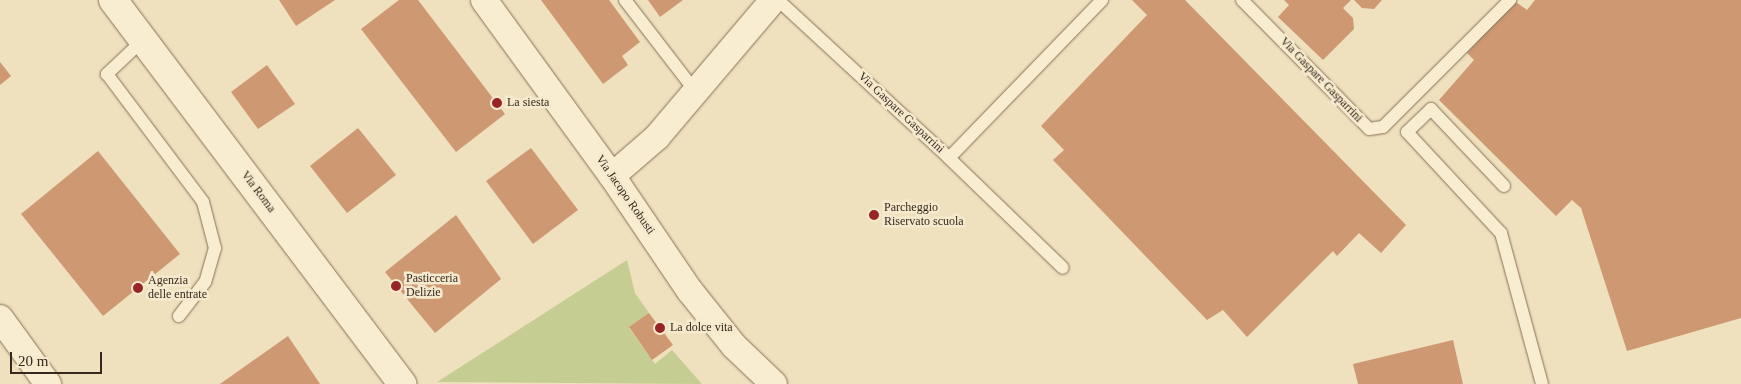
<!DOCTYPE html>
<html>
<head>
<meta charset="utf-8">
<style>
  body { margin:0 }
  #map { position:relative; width:1741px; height:384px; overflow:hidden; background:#efe0be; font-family:Georgia,serif }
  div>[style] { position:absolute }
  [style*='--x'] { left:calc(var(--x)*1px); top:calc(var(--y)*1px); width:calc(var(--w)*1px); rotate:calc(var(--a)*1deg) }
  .green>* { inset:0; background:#c6cd92 }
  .building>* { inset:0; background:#ce9873 }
  .roads { filter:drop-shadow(0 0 1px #877057) drop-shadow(0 0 1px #877057) }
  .service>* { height:12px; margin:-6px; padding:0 6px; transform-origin:6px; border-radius:6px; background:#f9edd1 }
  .minor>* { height:26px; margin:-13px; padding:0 13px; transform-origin:13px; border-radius:13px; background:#f9edd1 }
  .secondary>* { height:28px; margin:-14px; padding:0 14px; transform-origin:14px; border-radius:14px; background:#f9edd1 }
  .dots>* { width:14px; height:14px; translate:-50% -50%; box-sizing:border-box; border:2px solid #f6eace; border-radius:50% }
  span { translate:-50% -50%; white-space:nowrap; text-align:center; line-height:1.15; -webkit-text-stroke:5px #f6eace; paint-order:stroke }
  .street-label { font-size:12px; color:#36281c }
  .poi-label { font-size:12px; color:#36281c }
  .left { translate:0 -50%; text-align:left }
  .scale { position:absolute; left:10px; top:352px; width:92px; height:22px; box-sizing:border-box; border:2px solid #36281c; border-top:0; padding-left:6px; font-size:15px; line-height:18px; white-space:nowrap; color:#36281c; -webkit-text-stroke:4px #f6eace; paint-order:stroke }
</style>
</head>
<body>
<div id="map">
  <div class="green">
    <i style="clip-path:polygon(627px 260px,635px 293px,649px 313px,629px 328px,655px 364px,672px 350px,702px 384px,437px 382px)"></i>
  </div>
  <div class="building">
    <i style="clip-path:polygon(279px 0,335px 0,296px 26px)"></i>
    <i style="clip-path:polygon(399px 0,418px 0,505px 114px,456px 152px,361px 29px)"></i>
    <i style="clip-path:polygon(541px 0,609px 0,640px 42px,622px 56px,628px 65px,603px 84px)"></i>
    <i style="clip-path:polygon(648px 0,683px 0,660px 17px)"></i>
    <i style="clip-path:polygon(1132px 0,1185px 0,1406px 225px,1381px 253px,1359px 233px,1337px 256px,1333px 251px,1247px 337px,1223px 310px,1207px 320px,1053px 160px,1064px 150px,1041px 126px,1147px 15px)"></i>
    <i style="clip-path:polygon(1284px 0,1351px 0,1343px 8px,1353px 18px,1354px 29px,1323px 60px,1278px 17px,1289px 5px)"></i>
    <i style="clip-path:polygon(1354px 0,1382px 0,1374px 9px,1362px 8px)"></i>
    <i style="clip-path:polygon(1513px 0,1527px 10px,1535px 0,1741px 0,1741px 318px,1627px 351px,1581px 208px,1572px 200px,1556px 216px,1439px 100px,1474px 60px,1467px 53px)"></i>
    <i style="clip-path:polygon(0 62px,11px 76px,0 85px)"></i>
    <i style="clip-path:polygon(267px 65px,295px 104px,258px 129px,231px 92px)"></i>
    <i style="clip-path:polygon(358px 128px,396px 175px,347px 213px,310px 166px)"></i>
    <i style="clip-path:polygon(531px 148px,578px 210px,533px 244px,486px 181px)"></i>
    <i style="clip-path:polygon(98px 151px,180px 254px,103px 316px,21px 214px)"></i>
    <i style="clip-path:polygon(456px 215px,501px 279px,435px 333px,385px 272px)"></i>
    <i style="clip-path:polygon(649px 313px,673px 345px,652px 360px,629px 327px)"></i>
    <i style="clip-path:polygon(288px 336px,320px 384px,220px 384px)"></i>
    <i style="clip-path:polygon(1453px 340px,1463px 384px,1358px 384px,1353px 364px)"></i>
  </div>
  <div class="roads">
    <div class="service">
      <i style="--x:625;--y:0;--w:115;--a:52.4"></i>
      <i style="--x:778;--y:0;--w:233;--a:42.7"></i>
      <i style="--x:949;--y:158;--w:220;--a:-45.9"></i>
      <i style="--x:1242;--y:0;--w:181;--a:45.4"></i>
      <i style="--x:1369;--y:129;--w:14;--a:-8"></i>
      <i style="--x:1383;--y:127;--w:180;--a:-45"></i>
      <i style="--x:143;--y:40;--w:50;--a:136.6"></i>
      <i style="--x:107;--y:74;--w:160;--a:53.1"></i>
      <i style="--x:203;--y:202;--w:48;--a:75.4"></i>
      <i style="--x:215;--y:248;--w:35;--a:106"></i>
      <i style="--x:205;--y:282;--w:43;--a:127.4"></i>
      <i style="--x:949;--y:158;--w:158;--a:44"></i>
      <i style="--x:1504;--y:186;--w:106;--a:-133.5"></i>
      <i style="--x:1431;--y:109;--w:33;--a:136"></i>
      <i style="--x:1407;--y:132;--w:138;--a:47.1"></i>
      <i style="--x:1501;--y:233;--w:156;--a:74.8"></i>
    </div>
    <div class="minor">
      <i style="--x:484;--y:0;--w:218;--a:54"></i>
      <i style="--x:612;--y:176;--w:139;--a:55.9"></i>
      <i style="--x:690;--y:291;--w:70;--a:51.3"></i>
      <i style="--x:734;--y:346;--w:55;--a:43.5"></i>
      <i style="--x:612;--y:176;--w:60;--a:-40.9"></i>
      <i style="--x:657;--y:137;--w:180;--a:-49.7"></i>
      <i style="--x:0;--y:318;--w:82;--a:54"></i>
    </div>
    <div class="secondary">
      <i style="--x:113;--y:0;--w:481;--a:53"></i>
    </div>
  </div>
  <div class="dots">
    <i style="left:497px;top:103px;background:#972527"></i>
    <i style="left:874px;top:215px;background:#972527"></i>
    <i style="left:396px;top:286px;background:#972527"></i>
    <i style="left:138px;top:288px;background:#972527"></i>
    <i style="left:660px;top:328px;background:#972527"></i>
  </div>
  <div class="street-label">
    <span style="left:1321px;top:80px;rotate:46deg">Via Gaspare Gasparrini</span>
    <span style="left:901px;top:113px;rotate:43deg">Via Gaspare Gasparrini</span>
    <span style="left:258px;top:192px;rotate:53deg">Via Roma</span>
    <span style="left:625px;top:195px;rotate:55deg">Via Jacopo Robusti</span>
  </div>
  <div class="poi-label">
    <span class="left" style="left:507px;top:103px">La siesta</span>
    <span class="left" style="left:884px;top:215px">Parcheggio<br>Riservato scuola</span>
    <span class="left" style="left:406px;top:286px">Pasticceria<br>Delizie</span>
    <span class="left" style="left:148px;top:288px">Agenzia<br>delle entrate</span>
    <span class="left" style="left:670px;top:328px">La dolce vita</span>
  </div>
  <div class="scale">20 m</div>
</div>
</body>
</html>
